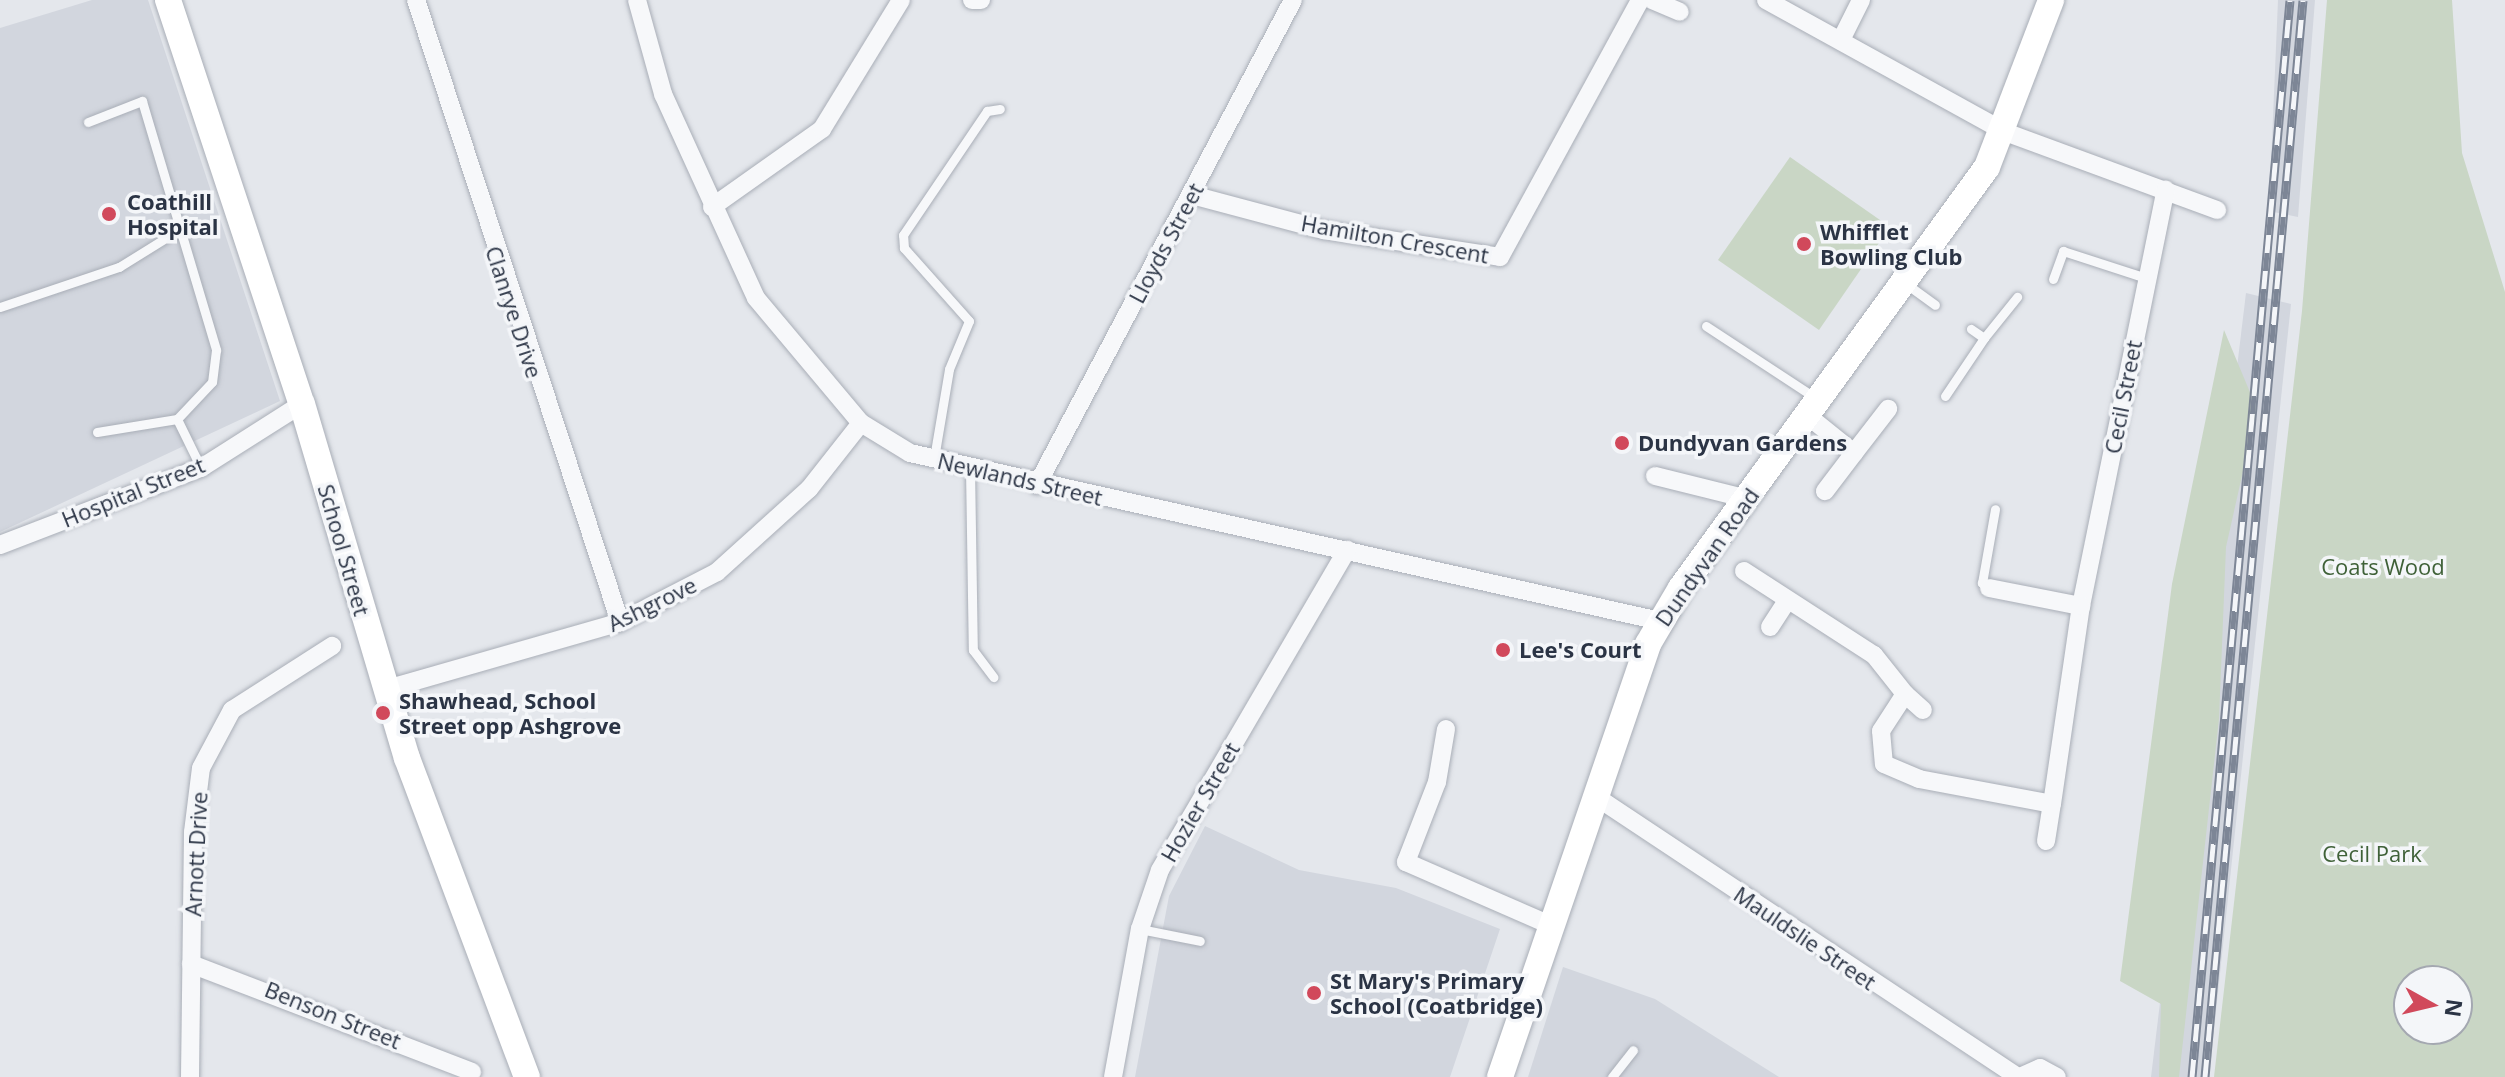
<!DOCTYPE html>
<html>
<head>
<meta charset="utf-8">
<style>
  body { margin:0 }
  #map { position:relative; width:2505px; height:1077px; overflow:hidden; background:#e4e7ec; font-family:"Open Sans",sans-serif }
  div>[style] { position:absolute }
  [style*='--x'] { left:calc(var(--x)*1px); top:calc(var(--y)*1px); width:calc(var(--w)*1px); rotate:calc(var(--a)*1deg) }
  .built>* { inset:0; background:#d2d6de }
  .green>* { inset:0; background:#c9d6c5 }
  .roads { filter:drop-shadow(0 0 2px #a9aeb7) drop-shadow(0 0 2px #a9aeb7) }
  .lane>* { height:9px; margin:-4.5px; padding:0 4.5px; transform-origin:4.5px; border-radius:4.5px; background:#f7f8fa }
  .street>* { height:18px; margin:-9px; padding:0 9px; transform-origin:9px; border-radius:9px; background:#f7f8fa }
  .secondary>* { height:26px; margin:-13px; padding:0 13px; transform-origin:13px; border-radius:13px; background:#fff }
  .rail>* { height:9px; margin-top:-4.5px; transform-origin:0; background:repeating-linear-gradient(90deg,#f4f6f9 0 18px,#7d8696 0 36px); box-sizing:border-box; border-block:2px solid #7d8696 }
  .dots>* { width:22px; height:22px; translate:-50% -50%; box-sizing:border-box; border:4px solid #f4f6f9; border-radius:50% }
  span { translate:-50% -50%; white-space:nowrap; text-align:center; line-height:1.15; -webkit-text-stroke:7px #f4f6f9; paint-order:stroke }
  .poi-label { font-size:22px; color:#2b3445; font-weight:700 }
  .left { translate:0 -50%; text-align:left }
  .street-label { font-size:22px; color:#2b3445 }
  .park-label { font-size:22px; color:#3f6138 }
  .north { position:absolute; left:2393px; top:965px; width:80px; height:80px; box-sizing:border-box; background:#f4f6f9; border:2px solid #a4a8b1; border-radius:50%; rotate:98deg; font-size:22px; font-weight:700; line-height:32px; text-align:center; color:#2b3445 }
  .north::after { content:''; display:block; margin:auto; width:28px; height:36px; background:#d1495b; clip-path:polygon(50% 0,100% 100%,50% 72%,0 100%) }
</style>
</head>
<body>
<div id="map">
  <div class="built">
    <i style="clip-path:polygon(92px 0,148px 0,280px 401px,0 532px,0 28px)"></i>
    <i style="clip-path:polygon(2278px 0,2315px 0,2298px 217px,2269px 211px)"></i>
    <i style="clip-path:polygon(2246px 293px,2291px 304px,2209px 1077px,2151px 1077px)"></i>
    <i style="clip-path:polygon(1205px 826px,1299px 870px,1396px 888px,1500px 929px,1450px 1077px,1135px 1077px,1169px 896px)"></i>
    <i style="clip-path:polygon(1563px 967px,1655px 999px,1779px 1077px,1528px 1077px)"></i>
  </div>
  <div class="green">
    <i style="clip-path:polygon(evenodd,2327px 0,2452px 0,2462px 153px,2505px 292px,2505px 1077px,2214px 1077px,2302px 311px,2327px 0,2409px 981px,2457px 981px,2457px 1029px,2409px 1029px,2409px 981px)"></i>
    <i style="clip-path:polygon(1790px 157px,1890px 227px,1819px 330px,1718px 260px)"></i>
    <i style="clip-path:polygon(2224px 330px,2257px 409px,2226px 547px,2219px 719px,2179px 1077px,2159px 1077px,2161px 1004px,2120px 981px,2172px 584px)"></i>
  </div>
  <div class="roads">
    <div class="lane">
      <i style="--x:88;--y:122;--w:58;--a:-21.3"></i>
      <i style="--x:142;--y:101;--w:260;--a:73.4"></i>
      <i style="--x:216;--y:350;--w:32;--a:97"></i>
      <i style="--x:212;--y:382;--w:51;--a:133.4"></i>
      <i style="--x:2053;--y:279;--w:30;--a:-70"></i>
      <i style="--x:2063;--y:251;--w:87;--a:18"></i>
      <i style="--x:1905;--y:283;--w:37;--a:36"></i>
      <i style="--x:0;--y:307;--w:126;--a:-18.6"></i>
      <i style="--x:119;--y:267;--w:72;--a:-31.9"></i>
      <i style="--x:1706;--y:326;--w:133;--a:33.3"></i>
      <i style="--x:1984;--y:338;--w:53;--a:-51.2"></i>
      <i style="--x:1945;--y:396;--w:70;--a:-56.1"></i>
      <i style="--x:1984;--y:338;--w:16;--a:-145"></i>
      <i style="--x:97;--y:432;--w:81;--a:-9.2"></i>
      <i style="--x:177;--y:419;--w:55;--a:63.9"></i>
      <i style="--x:934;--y:458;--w:90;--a:-80.4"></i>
      <i style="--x:949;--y:369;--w:52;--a:-67.4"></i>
      <i style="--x:969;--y:321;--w:98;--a:-131.7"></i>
      <i style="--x:904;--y:248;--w:13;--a:-94"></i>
      <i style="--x:903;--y:235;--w:150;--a:-55.9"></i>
      <i style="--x:987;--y:111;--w:13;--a:-9"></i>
      <i style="--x:970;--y:468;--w:182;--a:89.1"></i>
      <i style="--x:973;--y:650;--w:34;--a:53"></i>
      <i style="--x:1989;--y:588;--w:9;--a:-144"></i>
      <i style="--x:1982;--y:583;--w:75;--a:-80"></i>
      <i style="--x:1140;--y:929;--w:61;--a:11.3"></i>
      <i style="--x:1612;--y:1077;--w:34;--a:-52"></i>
    </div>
    <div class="street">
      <i style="--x:416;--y:0;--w:655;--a:71.84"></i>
      <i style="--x:637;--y:0;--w:98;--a:74.5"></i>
      <i style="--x:663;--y:94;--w:224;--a:65.5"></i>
      <i style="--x:756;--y:298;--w:163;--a:50"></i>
      <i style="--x:861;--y:423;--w:57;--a:31.5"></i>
      <i style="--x:910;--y:453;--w:769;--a:12.63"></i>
      <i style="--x:972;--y:0;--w:9;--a:0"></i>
      <i style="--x:1652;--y:0;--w:30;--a:23"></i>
      <i style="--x:1766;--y:0;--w:273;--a:28.9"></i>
      <i style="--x:2005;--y:132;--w:226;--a:20.2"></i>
      <i style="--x:1841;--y:40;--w:45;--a:-63.4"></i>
      <i style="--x:1192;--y:195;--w:137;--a:14.9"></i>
      <i style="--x:1324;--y:230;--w:178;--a:8.7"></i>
      <i style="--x:1500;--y:257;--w:293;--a:-61.4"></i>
      <i style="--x:712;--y:207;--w:135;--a:-35.3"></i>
      <i style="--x:822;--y:129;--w:151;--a:-58.5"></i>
      <i style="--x:1808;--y:416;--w:59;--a:38.8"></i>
      <i style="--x:1854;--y:453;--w:48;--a:127.3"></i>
      <i style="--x:1854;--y:453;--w:56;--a:-52.3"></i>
      <i style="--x:1655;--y:476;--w:96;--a:13.9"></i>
      <i style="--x:1037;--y:485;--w:548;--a:-62.17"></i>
      <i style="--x:0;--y:545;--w:215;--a:-21"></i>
      <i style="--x:201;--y:468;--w:120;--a:-32.4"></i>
      <i style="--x:1744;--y:571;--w:155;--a:32.9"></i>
      <i style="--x:1874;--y:655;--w:50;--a:51.5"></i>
      <i style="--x:1905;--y:694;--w:44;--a:123"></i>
      <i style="--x:1881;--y:731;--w:33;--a:85"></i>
      <i style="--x:1884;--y:764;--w:38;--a:23"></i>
      <i style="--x:1919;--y:779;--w:135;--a:10.6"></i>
      <i style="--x:2052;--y:804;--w:200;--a:-81.7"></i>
      <i style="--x:2081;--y:606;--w:425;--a:-78.5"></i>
      <i style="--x:1989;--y:588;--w:94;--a:11.1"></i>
      <i style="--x:1770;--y:627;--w:31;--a:-57"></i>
      <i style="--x:387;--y:689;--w:242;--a:-16"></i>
      <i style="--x:620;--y:622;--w:109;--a:-27.3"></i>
      <i style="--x:717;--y:572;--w:124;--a:-42.1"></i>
      <i style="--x:809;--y:489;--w:84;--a:-51.8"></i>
      <i style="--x:1905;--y:694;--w:24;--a:42"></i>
      <i style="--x:1446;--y:729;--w:54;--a:99.6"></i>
      <i style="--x:1437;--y:782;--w:86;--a:111.2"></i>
      <i style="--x:1406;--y:862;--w:157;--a:23.6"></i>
      <i style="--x:1595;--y:796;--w:508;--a:33.6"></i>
      <i style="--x:2046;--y:841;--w:37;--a:-81"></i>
      <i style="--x:191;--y:964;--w:301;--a:21"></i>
      <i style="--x:190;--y:1077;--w:245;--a:-89.3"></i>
      <i style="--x:193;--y:832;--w:64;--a:-82.9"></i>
      <i style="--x:201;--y:768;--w:66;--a:-61.9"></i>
      <i style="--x:232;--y:710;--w:119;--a:-32.6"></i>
      <i style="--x:1113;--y:1077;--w:150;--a:-79.7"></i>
      <i style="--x:1140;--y:929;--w:62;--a:-71.3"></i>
      <i style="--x:1160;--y:870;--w:371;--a:-59.7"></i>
      <i style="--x:2020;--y:1077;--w:22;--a:-24"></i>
      <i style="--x:2040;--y:1068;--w:19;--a:28"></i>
    </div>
    <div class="secondary">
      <i style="--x:168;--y:0;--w:426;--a:71.7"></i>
      <i style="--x:302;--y:404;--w:369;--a:73.5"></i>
      <i style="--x:407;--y:758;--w:341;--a:69.4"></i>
      <i style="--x:1500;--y:1077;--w:458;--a:-71.1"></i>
      <i style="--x:1648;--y:644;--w:65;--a:-59.5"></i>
      <i style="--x:1681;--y:588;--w:520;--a:-53.99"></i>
      <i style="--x:1987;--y:167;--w:179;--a:-69"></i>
    </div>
  </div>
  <div class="rail">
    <i style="--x:2192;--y:1077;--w:1081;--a:-84.8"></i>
    <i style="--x:2205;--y:1077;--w:1081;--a:-84.8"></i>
  </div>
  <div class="dots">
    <i style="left:109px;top:214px;background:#d1495b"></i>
    <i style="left:1804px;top:244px;background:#d1495b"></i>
    <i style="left:1622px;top:443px;background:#d1495b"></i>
    <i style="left:1503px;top:650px;background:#d1495b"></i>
    <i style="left:383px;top:713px;background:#d1495b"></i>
    <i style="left:1314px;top:993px;background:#d1495b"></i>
  </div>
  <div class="poi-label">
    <span class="left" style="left:127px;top:214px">Coathill<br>Hospital</span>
    <span class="left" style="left:1820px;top:244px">Whifflet<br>Bowling Club</span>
    <span class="left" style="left:1638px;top:443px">Dundyvan Gardens</span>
    <span class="left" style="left:1519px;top:650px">Lee's Court</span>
    <span class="left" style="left:399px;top:713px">Shawhead, School<br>Street opp Ashgrove</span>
    <span class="left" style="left:1330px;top:993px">St Mary's Primary<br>School (Coatbridge)</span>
  </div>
  <div class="street-label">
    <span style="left:1395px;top:239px;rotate:10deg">Hamilton Crescent</span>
    <span style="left:1166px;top:243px;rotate:-62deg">Lloyds Street</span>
    <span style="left:514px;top:312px;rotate:72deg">Clanrye Drive</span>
    <span style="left:2123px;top:397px;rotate:-79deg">Cecil Street</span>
    <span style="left:1020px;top:479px;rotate:13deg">Newlands Street</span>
    <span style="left:133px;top:492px;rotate:-22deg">Hospital Street</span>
    <span style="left:344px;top:550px;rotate:74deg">School Street</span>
    <span style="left:1707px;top:557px;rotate:-55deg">Dundyvan Road</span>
    <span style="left:652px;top:604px;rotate:-26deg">Ashgrove</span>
    <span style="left:1200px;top:802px;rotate:-60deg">Hozier Street</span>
    <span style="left:196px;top:854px;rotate:-87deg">Arnott Drive</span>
    <span style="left:1805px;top:938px;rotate:34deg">Mauldslie Street</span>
    <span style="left:333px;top:1015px;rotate:22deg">Benson Street</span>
  </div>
  <div class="park-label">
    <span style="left:2383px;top:567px">Coats Wood</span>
    <span style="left:2372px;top:854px">Cecil Park</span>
  </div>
  <div class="north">N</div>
</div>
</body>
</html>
